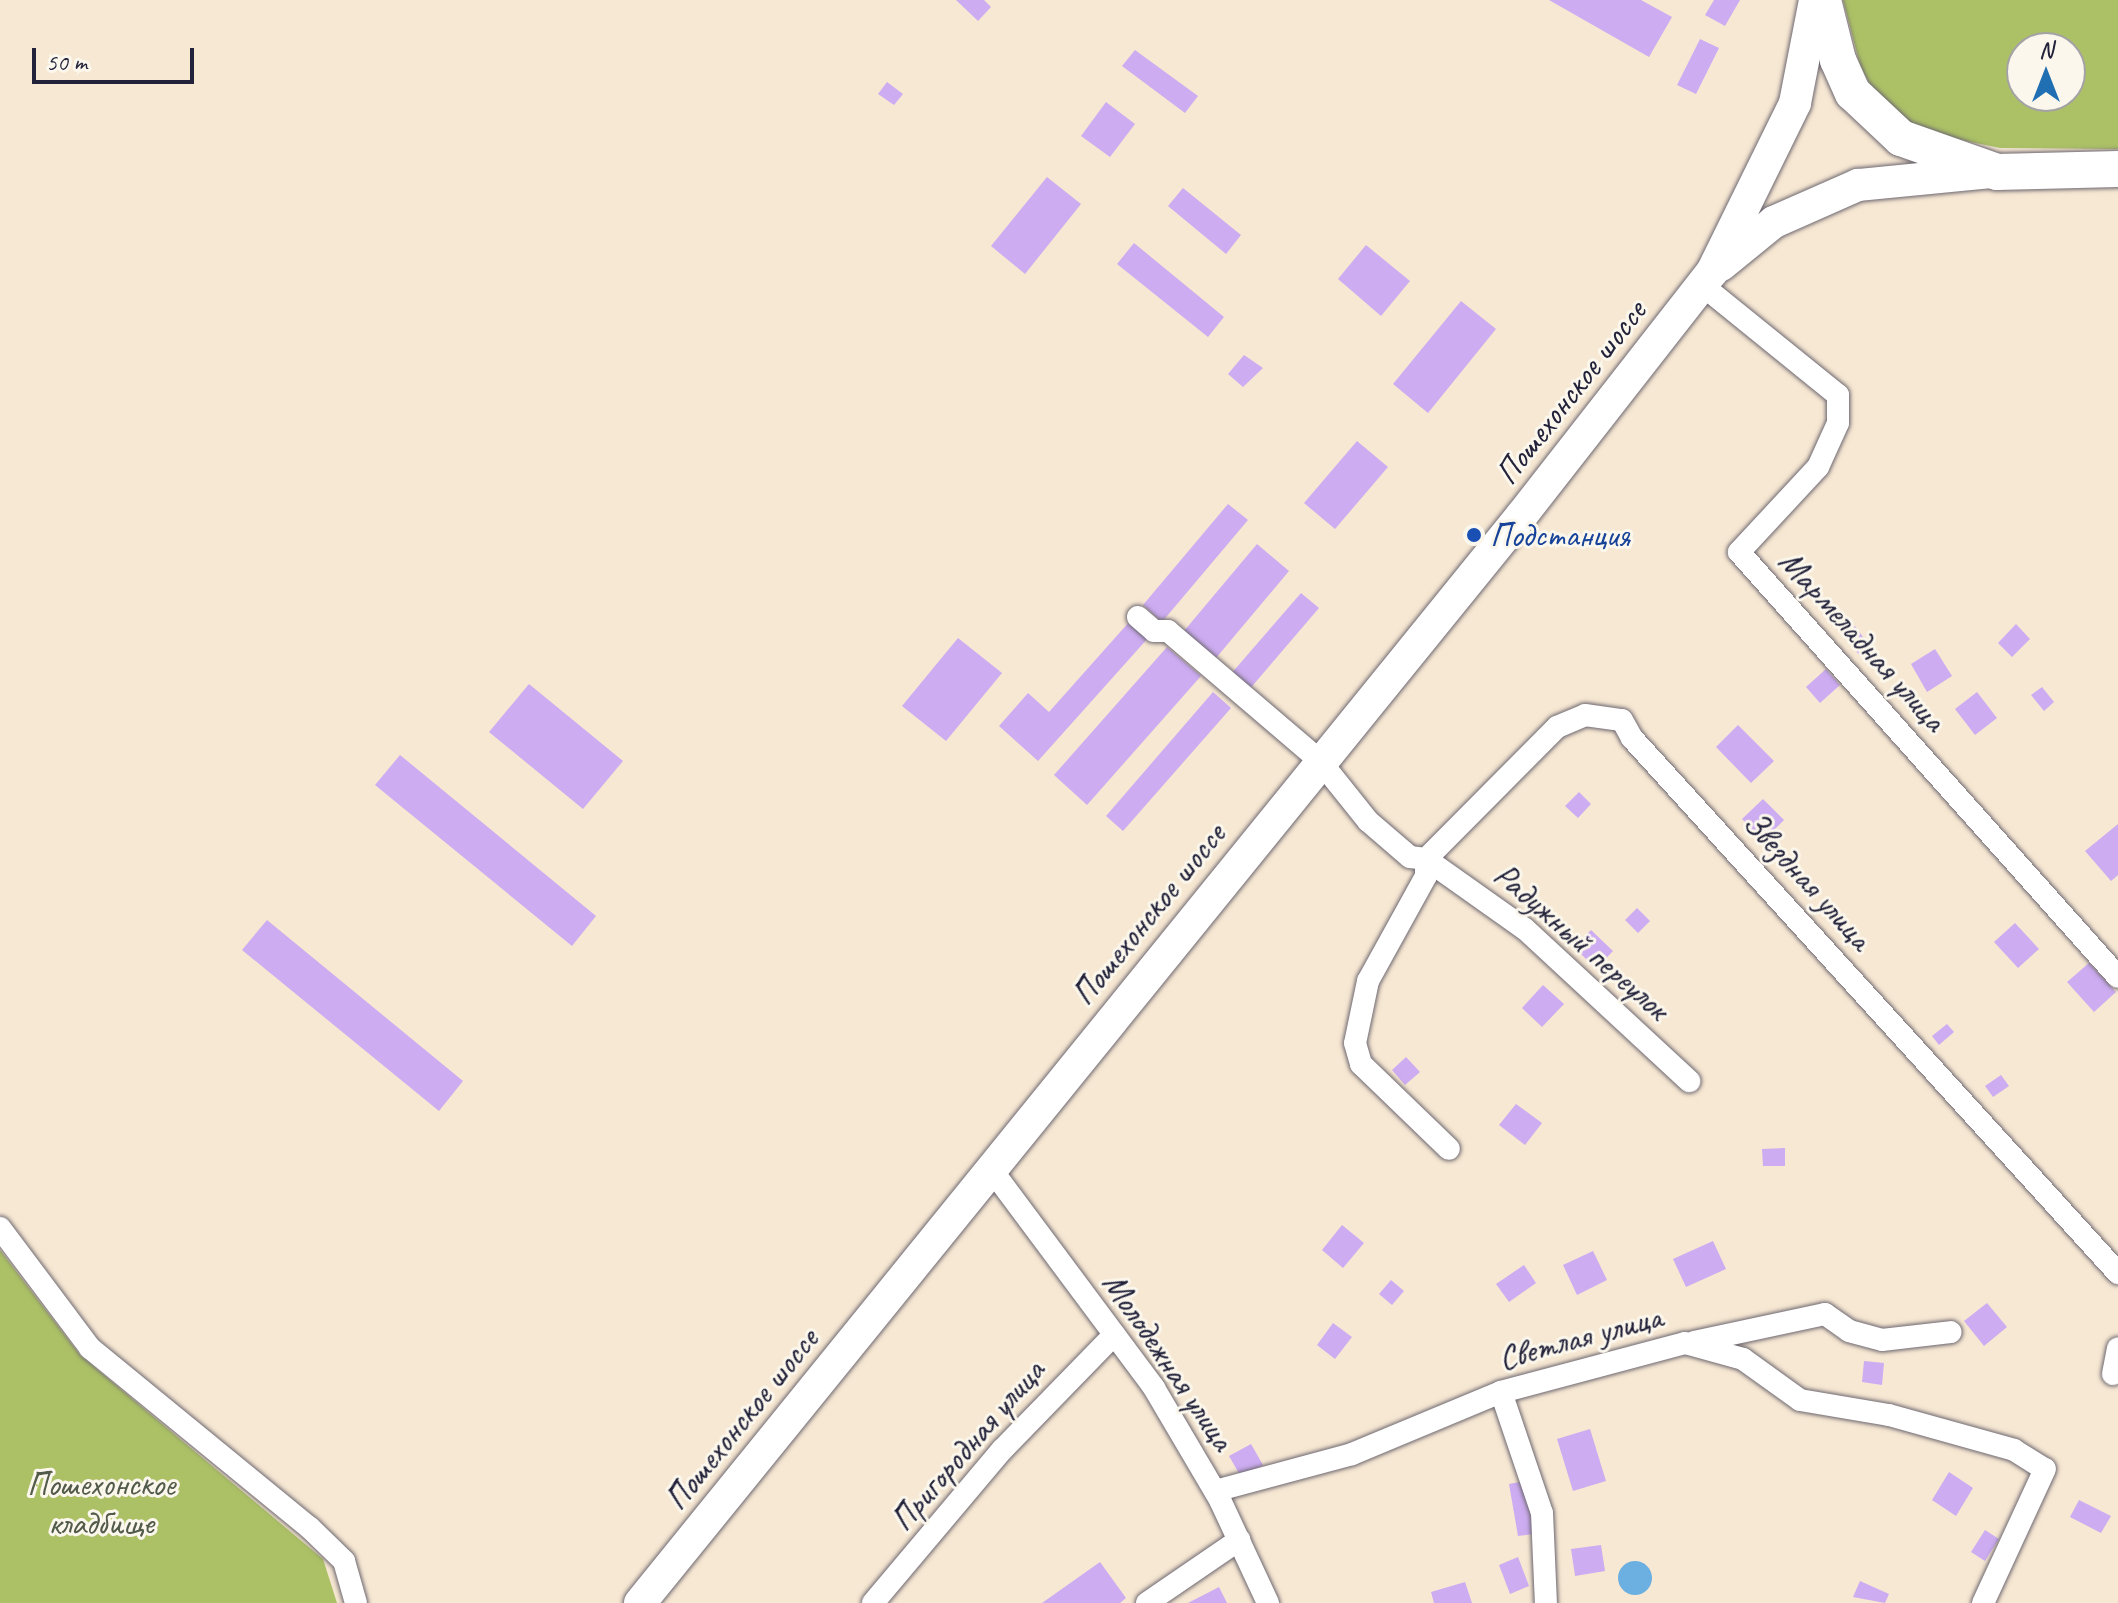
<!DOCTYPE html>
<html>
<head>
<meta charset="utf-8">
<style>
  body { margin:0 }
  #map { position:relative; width:2118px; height:1603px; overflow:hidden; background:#f7e8d3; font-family:Caveat,sans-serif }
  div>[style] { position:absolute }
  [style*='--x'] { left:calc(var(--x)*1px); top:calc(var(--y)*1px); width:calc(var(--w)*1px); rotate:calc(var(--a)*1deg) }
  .green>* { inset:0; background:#acc166 }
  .water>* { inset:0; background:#6cafe1 }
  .round { border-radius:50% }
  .building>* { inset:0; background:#cdacf1 }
  .roads { filter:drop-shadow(0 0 2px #6d6770) drop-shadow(0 0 2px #6d6770) }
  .street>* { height:22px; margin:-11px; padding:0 11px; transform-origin:11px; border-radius:11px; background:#fff }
  .secondary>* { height:32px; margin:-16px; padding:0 16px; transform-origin:16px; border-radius:16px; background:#fff }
  .primary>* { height:36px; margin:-18px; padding:0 18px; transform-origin:18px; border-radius:18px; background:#fff }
  .dots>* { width:22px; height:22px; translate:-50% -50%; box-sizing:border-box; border:4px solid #fbf7ec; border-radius:50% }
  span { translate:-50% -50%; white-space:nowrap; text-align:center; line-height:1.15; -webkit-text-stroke:6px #fbf7ec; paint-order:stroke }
  .street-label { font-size:34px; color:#22223b }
  .transit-label { font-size:34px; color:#164399 }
  .left { translate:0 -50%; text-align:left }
  .park-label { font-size:34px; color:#525a4a }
  .north { position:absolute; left:2006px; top:32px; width:80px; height:80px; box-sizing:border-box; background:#fbf7ec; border:2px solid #a4a2a5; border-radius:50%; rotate:0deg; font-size:22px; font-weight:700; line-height:32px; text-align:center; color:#22223b }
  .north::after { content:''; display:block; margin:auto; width:28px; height:36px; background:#1f6fb2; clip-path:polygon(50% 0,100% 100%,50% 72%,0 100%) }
  .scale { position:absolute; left:32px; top:48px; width:162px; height:36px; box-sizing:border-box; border:4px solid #22223b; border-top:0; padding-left:10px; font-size:24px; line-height:28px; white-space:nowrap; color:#22223b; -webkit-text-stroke:6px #fbf7ec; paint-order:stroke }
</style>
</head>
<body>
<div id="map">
  <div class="green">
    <i style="clip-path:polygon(evenodd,1843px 0,2118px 0,2118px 149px,2000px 148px,1932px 134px,1906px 120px,1872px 88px,1860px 65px,1843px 0,2022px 48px,2070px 48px,2070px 96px,2022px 96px,2022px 48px)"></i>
    <i style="clip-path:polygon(0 1250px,80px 1355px,323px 1559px,337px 1603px,0 1603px)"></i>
  </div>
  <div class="water">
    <i class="round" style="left:1618px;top:1561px;width:34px;height:34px"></i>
  </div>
  <div class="building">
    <i style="clip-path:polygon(956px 0,984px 0,991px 7px,978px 21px)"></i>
    <i style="clip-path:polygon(1549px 0,1641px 0,1672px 17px,1649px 57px)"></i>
    <i style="clip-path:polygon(1714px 0,1740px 0,1725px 26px,1705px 15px)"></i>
    <i style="clip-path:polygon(1700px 39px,1719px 48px,1696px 94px,1677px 85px)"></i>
    <i style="clip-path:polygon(1135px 50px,1198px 96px,1185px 113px,1122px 66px)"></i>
    <i style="clip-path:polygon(887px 82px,903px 94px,894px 105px,878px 94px)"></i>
    <i style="clip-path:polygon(1106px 102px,1135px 124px,1110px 157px,1081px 136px)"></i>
    <i style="clip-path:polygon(1047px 177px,1081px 204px,1025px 274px,991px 246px)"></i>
    <i style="clip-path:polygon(1183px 188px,1241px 235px,1226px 254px,1168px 206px)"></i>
    <i style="clip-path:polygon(1134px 243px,1224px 317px,1208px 337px,1117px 264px)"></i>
    <i style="clip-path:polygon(1366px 245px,1410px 281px,1381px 316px,1338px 279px)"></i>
    <i style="clip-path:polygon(1461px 301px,1496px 329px,1428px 413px,1393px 384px)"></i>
    <i style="clip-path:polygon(1244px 355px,1263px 368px,1243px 387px,1228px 374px)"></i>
    <i style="clip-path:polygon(1357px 441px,1388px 467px,1335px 529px,1304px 503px)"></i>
    <i style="clip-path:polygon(1228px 504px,1248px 520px,1162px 622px,1143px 605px)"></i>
    <i style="clip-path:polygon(1257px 544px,1289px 571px,1216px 658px,1184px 631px)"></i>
    <i style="clip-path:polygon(1301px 593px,1319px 608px,1248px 691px,1230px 675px)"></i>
    <i style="clip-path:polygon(1130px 621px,1149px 637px,1038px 761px,999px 726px,1028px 693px,1049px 712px)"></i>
    <i style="clip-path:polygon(2016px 624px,2030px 639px,2012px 657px,1998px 643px)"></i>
    <i style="clip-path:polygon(1855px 626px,1871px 648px,1860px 656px,1844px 635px)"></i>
    <i style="clip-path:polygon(958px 638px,1002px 673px,946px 741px,902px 706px)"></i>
    <i style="clip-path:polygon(1167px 647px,1201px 676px,1087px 805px,1054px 775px)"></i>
    <i style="clip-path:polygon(1935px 649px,1952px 676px,1927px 692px,1911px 664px)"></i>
    <i style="clip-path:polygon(1826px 669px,1840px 685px,1820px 703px,1806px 687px)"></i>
    <i style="clip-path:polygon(529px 684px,623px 761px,583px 809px,489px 732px)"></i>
    <i style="clip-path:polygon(2042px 687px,2054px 702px,2044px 711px,2031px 695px)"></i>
    <i style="clip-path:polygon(1213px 692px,1231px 708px,1123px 831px,1106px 816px)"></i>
    <i style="clip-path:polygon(1977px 692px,1997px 718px,1975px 735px,1955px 709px)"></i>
    <i style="clip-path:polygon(1738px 725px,1774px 761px,1751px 783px,1716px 747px)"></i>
    <i style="clip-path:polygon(400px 755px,596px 916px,572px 946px,375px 785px)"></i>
    <i style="clip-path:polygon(1579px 792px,1591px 804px,1578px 818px,1565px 806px)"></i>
    <i style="clip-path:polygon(1763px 799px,1784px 820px,1763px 841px,1742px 819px)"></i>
    <i style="clip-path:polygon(2118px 824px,2118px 875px,2111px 881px,2085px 851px)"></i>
    <i style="clip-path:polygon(1637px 908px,1650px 921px,1638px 933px,1625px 920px)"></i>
    <i style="clip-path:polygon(267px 920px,463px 1081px,439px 1111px,242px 950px)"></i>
    <i style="clip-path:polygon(2015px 923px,2039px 949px,2018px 968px,1994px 942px)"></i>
    <i style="clip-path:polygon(1591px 930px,1613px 951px,1596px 969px,1574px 947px)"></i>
    <i style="clip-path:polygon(2089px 963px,2116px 992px,2094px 1012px,2067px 982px)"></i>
    <i style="clip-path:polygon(1543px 985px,1564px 1004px,1542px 1027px,1522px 1008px)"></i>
    <i style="clip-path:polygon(1947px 1024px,1954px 1032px,1939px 1045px,1932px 1036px)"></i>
    <i style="clip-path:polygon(1406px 1057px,1420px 1072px,1405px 1085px,1392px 1070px)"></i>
    <i style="clip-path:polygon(2001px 1075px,2009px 1086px,1993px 1097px,1985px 1086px)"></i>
    <i style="clip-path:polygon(1516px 1104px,1542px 1123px,1525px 1145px,1499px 1125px)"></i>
    <i style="clip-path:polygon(1785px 1148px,1785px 1166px,1763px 1166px,1762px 1149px)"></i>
    <i style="clip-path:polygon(1342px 1225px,1364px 1243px,1343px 1268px,1322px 1250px)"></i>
    <i style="clip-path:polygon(1713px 1241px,1726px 1269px,1686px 1287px,1673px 1259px)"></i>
    <i style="clip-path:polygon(1593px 1251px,1607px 1280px,1577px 1295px,1563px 1265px)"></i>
    <i style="clip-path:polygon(1524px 1265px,1536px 1283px,1509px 1302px,1496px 1284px)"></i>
    <i style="clip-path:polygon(1391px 1280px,1404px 1291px,1392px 1305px,1379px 1294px)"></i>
    <i style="clip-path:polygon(1987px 1303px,2007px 1327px,1984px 1346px,1964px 1321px)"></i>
    <i style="clip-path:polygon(1333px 1323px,1352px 1337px,1335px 1359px,1317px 1345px)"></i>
    <i style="clip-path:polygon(1864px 1361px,1884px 1363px,1882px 1385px,1862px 1382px)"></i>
    <i style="clip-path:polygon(1590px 1429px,1606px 1481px,1573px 1491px,1557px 1439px)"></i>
    <i style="clip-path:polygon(1251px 1444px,1263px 1465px,1241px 1477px,1229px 1456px)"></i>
    <i style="clip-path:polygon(1949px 1472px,1973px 1488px,1956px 1516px,1932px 1500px)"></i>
    <i style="clip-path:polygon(1525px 1481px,1534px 1534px,1518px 1536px,1509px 1484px)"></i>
    <i style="clip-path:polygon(2079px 1500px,2111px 1516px,2101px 1533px,2070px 1517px)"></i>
    <i style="clip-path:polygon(1985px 1530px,1999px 1539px,1985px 1561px,1971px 1552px)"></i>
    <i style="clip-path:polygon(1601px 1545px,1605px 1571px,1575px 1576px,1571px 1549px)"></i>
    <i style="clip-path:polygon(1518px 1557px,1529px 1586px,1510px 1594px,1499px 1565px)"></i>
    <i style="clip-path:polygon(1100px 1562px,1126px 1598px,1120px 1603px,1042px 1603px)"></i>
    <i style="clip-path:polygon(1860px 1581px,1889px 1594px,1885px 1603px,1853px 1597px)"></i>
    <i style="clip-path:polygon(1465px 1582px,1472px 1603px,1434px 1603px,1431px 1592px)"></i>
    <i style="clip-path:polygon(1219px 1587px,1227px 1603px,1188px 1603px)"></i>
  </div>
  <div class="roads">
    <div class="street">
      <i style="--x:1702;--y:285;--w:175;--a:39"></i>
      <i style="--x:1838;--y:395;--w:28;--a:90"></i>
      <i style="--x:1838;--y:423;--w:48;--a:114.4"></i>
      <i style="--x:1818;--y:467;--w:116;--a:132.9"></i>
      <i style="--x:1739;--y:552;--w:569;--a:48.27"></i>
      <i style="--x:1138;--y:617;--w:21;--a:41"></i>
      <i style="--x:1154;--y:631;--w:14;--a:0"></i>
      <i style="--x:1168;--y:631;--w:200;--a:40.5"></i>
      <i style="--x:1320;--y:761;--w:77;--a:51.3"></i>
      <i style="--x:1368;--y:821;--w:55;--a:40.6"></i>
      <i style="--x:1410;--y:857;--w:16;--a:7"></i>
      <i style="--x:1426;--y:859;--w:121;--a:35.3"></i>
      <i style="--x:1525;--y:929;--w:224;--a:42.8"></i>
      <i style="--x:1426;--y:859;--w:186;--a:-45.2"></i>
      <i style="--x:1557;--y:727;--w:30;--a:-23"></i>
      <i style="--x:1585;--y:715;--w:37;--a:8"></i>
      <i style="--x:1622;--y:720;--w:21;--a:61"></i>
      <i style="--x:1632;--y:738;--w:723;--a:47.75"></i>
      <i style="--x:1426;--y:859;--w:17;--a:90"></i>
      <i style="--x:1426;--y:876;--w:120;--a:118.9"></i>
      <i style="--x:1368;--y:981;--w:63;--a:101.8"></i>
      <i style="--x:1355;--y:1043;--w:22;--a:74"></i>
      <i style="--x:1361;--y:1064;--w:122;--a:44"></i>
      <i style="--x:991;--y:1169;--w:273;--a:53.3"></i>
      <i style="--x:1154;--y:1388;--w:130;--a:59.5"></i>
      <i style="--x:1220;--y:1500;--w:114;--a:65"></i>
      <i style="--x:0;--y:1228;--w:150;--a:53.1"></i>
      <i style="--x:90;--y:1348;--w:283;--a:39.3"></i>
      <i style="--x:309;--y:1527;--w:49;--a:44.2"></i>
      <i style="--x:344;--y:1561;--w:44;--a:74.1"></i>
      <i style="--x:1694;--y:1342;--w:134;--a:-12.1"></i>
      <i style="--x:1825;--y:1314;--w:29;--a:35"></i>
      <i style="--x:1849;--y:1331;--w:34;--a:15"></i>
      <i style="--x:1882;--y:1340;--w:69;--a:-6.6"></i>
      <i style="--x:2113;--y:1374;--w:26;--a:-79"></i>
      <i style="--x:1501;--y:1392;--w:128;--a:71.3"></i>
      <i style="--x:1542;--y:1513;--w:90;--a:87.5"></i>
      <i style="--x:1215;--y:1491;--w:142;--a:-15.1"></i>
      <i style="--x:1352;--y:1454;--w:161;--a:-22.6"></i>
      <i style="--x:1501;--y:1392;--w:190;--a:-14.9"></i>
      <i style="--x:1685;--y:1343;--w:60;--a:15.4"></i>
      <i style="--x:1743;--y:1359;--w:70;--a:35.7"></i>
      <i style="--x:1800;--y:1400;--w:90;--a:9.6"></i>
      <i style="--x:1889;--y:1415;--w:130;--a:15.6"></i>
      <i style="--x:2014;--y:1450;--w:36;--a:32"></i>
      <i style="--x:2045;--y:1469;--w:148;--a:114.8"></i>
      <i style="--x:873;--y:1603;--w:200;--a:-49.9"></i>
      <i style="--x:1002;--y:1450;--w:161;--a:-45.8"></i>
      <i style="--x:1147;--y:1603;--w:112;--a:-34.4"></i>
    </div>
    <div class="secondary">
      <i style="--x:1721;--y:265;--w:68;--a:-39.1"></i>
      <i style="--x:1774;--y:222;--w:92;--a:-23.8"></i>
      <i style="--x:1858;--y:185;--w:133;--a:-5.6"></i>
      <i style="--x:640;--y:1603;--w:1401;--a:-50.97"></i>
      <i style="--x:1522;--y:515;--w:308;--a:-52"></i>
      <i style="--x:1712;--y:272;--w:188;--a:-63.8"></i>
      <i style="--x:1795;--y:103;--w:105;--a:-79"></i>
    </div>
    <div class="primary">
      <i style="--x:1823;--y:0;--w:62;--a:76"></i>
      <i style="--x:1838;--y:60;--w:36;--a:66"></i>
      <i style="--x:1853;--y:93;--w:66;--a:43.2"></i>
      <i style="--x:1901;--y:138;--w:102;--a:19.5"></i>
      <i style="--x:1997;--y:172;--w:121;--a:-1.4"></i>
    </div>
  </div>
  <div class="dots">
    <i style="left:1474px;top:535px;background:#1a4fb4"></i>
  </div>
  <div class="street-label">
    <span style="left:1570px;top:392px;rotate:-52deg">Пошехонское шоссе</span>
    <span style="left:1863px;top:640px;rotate:48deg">Мармеладная улица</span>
    <span style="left:1808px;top:880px;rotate:48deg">Звездная улица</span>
    <span style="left:1148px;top:914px;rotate:-51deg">Пошехонское шоссе</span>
    <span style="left:1582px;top:941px;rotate:41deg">Радужный переулок</span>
    <span style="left:1580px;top:1337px;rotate:-15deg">Светлая улица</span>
    <span style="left:1169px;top:1361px;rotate:56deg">Молодежная улица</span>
    <span style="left:741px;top:1419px;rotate:-51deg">Пошехонское шоссе</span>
    <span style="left:967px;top:1445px;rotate:-49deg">Пригородная улица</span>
  </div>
  <div class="transit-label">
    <span class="left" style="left:1490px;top:535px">Подстанция</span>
  </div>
  <div class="park-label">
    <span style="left:101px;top:1503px">Пошехонское<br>кладбище</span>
  </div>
  <div class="north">N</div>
  <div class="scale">50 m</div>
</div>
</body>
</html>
